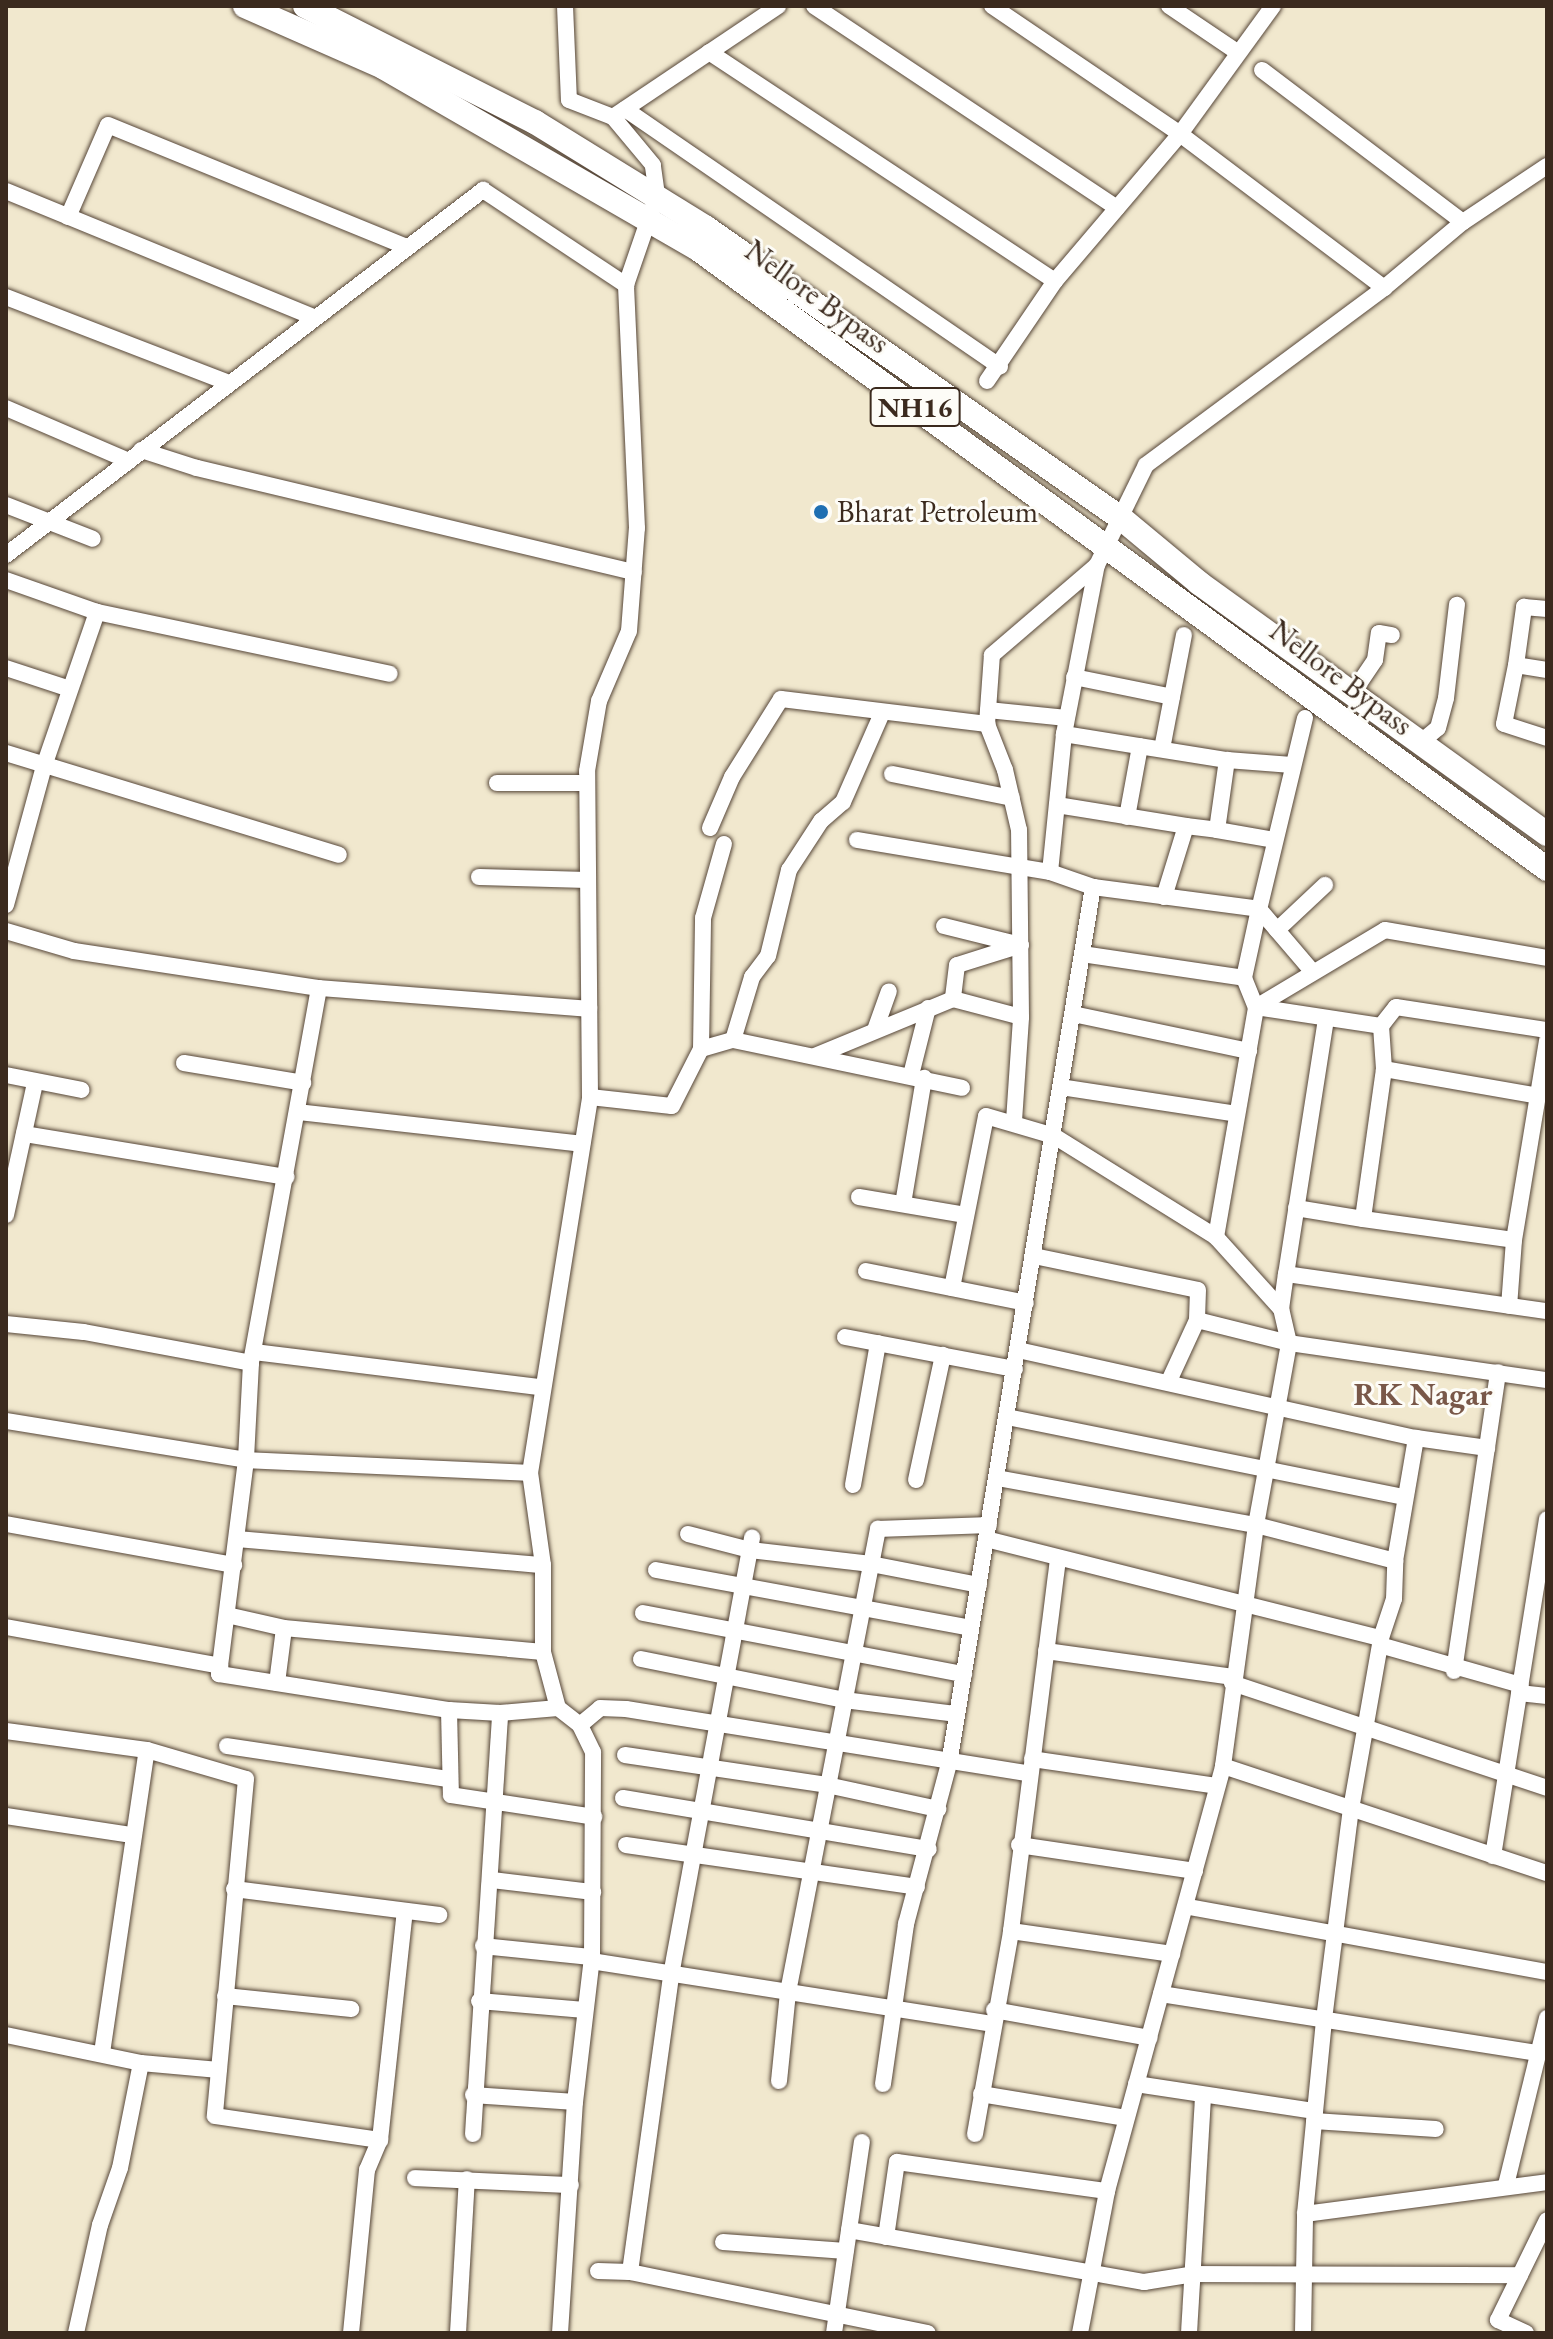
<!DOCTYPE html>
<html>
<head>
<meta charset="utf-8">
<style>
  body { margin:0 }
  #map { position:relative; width:1553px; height:2339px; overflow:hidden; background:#f1e8ce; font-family:"EB Garamond",serif }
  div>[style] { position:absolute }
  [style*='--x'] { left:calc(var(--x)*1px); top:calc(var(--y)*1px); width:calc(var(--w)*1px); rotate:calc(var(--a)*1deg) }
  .roads { filter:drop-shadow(0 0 2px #564638) drop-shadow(0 0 2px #564638) }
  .minor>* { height:16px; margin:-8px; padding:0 8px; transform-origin:8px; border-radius:8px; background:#fff }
  .highway>* { height:24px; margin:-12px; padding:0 12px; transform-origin:12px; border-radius:12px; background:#fff }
  .dots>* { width:22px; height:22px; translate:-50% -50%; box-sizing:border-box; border:4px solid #fdfcf7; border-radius:50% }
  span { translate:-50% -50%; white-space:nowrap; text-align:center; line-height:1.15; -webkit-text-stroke:6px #fdfcf7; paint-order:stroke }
  .shield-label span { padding:2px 6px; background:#fdfcf7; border:2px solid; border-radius:6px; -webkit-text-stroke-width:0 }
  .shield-label { font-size:28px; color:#3b2a1e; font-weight:700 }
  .street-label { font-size:30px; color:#3b2a1e }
  .poi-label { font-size:30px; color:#3b2a1e }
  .left { translate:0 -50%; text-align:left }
  .neighbourhood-label { font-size:32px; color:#795849; font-weight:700 }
  .frame { position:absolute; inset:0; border:8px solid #3b2a1e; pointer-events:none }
</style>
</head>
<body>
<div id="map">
  <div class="roads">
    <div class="minor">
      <i style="--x:565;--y:6;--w:94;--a:87.6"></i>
      <i style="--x:569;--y:100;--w:47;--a:21.1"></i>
      <i style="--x:814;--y:6;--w:364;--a:33.7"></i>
      <i style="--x:992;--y:6;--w:227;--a:34.2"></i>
      <i style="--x:1180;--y:134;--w:256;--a:37"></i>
      <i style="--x:1169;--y:6;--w:82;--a:34.1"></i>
      <i style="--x:709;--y:52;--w:415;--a:33.5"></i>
      <i style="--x:1262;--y:70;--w:252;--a:37.1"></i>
      <i style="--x:625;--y:109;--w:455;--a:34.5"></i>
      <i style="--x:6;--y:191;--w:332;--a:22.3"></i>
      <i style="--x:68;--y:217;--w:100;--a:-66.5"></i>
      <i style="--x:108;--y:125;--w:323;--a:22.2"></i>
      <i style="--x:6;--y:297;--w:239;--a:21.1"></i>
      <i style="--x:987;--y:381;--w:121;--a:-55.8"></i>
      <i style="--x:1055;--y:281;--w:193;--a:-49.6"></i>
      <i style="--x:1180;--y:134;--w:158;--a:-54"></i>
      <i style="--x:6;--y:408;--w:134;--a:23.3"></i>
      <i style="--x:141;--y:450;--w:59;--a:17.8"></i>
      <i style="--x:197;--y:468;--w:449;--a:13.4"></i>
      <i style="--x:6;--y:505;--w:93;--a:21.3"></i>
      <i style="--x:6;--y:555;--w:601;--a:-37.42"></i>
      <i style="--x:483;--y:190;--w:172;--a:33.6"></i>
      <i style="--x:6;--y:580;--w:96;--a:19.4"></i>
      <i style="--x:97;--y:612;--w:299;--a:11.9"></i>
      <i style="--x:1516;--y:665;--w:59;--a:-82.1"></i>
      <i style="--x:1524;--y:607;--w:23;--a:5"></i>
      <i style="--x:6;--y:668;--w:67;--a:18.2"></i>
      <i style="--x:1547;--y:670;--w:31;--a:-171"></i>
      <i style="--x:1516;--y:665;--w:60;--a:101.5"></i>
      <i style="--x:1504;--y:724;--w:45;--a:18"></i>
      <i style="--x:1074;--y:677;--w:100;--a:11.5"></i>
      <i style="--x:1352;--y:694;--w:41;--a:-55.9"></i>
      <i style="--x:1375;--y:660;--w:27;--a:-82"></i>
      <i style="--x:1379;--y:633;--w:13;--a:9"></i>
      <i style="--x:988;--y:710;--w:79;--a:5.8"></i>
      <i style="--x:1305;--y:718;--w:196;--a:103.5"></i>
      <i style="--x:1259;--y:909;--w:82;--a:49.5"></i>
      <i style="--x:1064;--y:734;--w:172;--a:-79"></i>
      <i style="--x:1097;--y:565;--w:111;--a:-63.9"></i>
      <i style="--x:1146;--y:465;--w:297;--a:-36.6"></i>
      <i style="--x:1384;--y:288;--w:103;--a:-39.9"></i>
      <i style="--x:1463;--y:222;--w:101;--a:-33.7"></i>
      <i style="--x:1420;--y:743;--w:23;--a:-40"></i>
      <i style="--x:1438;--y:728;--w:31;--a:-75"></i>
      <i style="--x:1446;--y:698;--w:94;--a:-83.3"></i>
      <i style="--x:1162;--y:749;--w:116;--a:-79.1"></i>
      <i style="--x:6;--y:753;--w:348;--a:17"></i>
      <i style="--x:892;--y:774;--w:122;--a:11.3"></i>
      <i style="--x:497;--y:783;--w:90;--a:0"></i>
      <i style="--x:1057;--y:805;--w:131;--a:9.2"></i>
      <i style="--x:1127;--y:817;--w:72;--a:-79.6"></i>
      <i style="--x:710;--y:828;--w:56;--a:-66.7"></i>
      <i style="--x:732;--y:777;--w:92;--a:-57.9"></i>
      <i style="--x:781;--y:699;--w:208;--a:6.9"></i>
      <i style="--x:1217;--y:830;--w:59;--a:9.8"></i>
      <i style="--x:857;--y:840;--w:196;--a:9.4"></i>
      <i style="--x:1050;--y:872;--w:139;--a:-84.2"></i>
      <i style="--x:1064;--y:734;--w:165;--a:9.1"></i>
      <i style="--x:1050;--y:872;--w:46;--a:19.2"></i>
      <i style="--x:479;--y:877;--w:109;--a:1.6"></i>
      <i style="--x:1164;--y:897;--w:74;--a:-72.8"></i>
      <i style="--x:1186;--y:826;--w:31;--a:7"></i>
      <i style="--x:1217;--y:830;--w:71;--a:-81.9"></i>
      <i style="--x:1227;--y:760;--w:65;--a:4.4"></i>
      <i style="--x:6;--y:905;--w:144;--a:-74.7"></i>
      <i style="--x:44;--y:766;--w:163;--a:-71"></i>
      <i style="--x:944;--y:926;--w:79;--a:13.9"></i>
      <i style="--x:1021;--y:945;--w:67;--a:162.6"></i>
      <i style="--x:957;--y:965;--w:34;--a:97"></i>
      <i style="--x:1277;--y:930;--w:66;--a:-43.2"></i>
      <i style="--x:6;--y:931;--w:71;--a:16.4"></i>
      <i style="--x:74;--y:951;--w:248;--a:8.6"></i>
      <i style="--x:319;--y:988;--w:271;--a:4.4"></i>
      <i style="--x:1082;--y:954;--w:164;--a:8.4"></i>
      <i style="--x:1244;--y:978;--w:31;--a:68"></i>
      <i style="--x:1256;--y:1007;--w:150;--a:-30.8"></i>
      <i style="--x:1385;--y:930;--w:164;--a:9.8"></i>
      <i style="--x:319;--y:988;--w:381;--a:100.3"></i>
      <i style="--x:251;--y:1363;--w:97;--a:93"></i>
      <i style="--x:246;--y:1460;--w:216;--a:97.2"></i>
      <i style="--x:219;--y:1674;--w:233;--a:8.9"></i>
      <i style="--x:449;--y:1710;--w:51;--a:3.4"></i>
      <i style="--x:500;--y:1713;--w:58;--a:-4.9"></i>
      <i style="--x:1073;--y:1014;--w:180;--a:11.9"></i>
      <i style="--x:1326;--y:1019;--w:258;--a:98.9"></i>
      <i style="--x:1286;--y:1274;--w:264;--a:8.1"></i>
      <i style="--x:1381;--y:1026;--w:24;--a:-52"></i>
      <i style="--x:1396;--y:1007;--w:153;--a:8.7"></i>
      <i style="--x:875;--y:1030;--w:41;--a:-70.3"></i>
      <i style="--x:733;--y:1040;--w:66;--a:-73.2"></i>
      <i style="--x:752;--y:977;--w:26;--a:-53"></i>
      <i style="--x:768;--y:956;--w:89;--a:-76.3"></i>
      <i style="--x:789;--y:870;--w:59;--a:-56.9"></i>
      <i style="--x:821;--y:821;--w:29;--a:-41"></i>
      <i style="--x:843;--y:802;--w:97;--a:-66.3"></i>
      <i style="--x:701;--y:1049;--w:33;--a:-16"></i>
      <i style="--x:733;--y:1040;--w:234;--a:11.8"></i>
      <i style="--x:815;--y:1056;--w:149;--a:-22.4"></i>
      <i style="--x:953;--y:999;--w:70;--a:14.8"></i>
      <i style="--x:184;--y:1063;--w:121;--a:9.5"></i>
      <i style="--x:1384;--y:1069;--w:156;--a:9.9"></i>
      <i style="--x:6;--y:1075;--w:77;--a:11.2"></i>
      <i style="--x:911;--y:1075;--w:69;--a:-75.8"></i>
      <i style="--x:1061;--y:1087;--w:178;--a:8.7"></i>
      <i style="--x:590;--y:1097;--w:82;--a:6.3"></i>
      <i style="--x:672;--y:1106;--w:64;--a:-63"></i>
      <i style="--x:701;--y:1049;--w:131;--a:-89.1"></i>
      <i style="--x:703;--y:918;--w:77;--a:-74.2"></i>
      <i style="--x:298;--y:1112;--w:286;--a:6.4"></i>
      <i style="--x:1014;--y:1121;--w:104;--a:-86.1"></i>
      <i style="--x:1021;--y:1017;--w:187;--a:-90.6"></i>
      <i style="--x:1019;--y:830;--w:62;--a:-103.1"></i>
      <i style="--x:1005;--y:770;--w:49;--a:-111.4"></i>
      <i style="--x:987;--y:724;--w:69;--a:-85.9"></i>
      <i style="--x:992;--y:655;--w:138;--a:-40.6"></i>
      <i style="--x:24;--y:1134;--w:266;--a:9.3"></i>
      <i style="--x:859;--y:1197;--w:108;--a:9.6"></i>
      <i style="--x:903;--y:1204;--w:128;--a:-80.5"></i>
      <i style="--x:1296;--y:1208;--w:68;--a:9.3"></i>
      <i style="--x:6;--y:1215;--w:135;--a:-77.6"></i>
      <i style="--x:1216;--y:1237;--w:233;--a:-80.1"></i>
      <i style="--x:1256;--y:1007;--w:126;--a:8.6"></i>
      <i style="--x:1381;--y:1026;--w:43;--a:86"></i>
      <i style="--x:1384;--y:1069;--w:151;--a:98"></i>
      <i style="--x:1363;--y:1219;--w:152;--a:7.9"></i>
      <i style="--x:1514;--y:1240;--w:66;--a:94.3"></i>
      <i style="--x:1514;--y:1240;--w:202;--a:-80.6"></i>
      <i style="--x:1034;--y:1256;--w:167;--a:11.7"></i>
      <i style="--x:1198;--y:1290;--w:30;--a:92"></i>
      <i style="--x:1197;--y:1320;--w:95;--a:14"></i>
      <i style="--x:1289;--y:1343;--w:35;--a:-103"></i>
      <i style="--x:1281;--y:1309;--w:35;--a:-82"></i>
      <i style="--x:866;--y:1271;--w:163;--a:11.3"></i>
      <i style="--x:952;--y:1288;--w:175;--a:-78.8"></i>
      <i style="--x:986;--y:1116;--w:71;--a:16.4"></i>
      <i style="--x:1054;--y:1136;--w:191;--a:31.9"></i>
      <i style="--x:1216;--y:1237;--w:97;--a:47.9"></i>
      <i style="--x:6;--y:1324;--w:78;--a:5.9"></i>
      <i style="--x:84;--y:1332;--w:170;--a:10.5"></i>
      <i style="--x:845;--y:1337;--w:173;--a:10.7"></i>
      <i style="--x:1018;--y:1350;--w:408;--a:12.5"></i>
      <i style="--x:1416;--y:1438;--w:72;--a:8"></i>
      <i style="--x:254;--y:1352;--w:289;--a:7"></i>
      <i style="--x:1169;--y:1381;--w:67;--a:-65.3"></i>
      <i style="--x:1007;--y:1417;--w:406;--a:11.4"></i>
      <i style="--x:6;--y:1421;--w:243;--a:9.2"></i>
      <i style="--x:246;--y:1460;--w:284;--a:2.6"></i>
      <i style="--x:997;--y:1478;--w:263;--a:10.3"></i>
      <i style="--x:1256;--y:1525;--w:144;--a:14.5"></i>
      <i style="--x:916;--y:1480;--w:128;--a:-77.8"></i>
      <i style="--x:853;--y:1485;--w:144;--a:-80"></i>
      <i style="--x:6;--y:1524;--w:232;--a:10.2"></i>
      <i style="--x:688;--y:1534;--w:64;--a:14.5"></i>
      <i style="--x:750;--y:1550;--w:122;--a:6.6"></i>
      <i style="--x:871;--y:1564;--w:110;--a:11"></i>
      <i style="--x:237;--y:1539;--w:307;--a:4.9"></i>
      <i style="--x:986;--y:1539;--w:407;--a:14.1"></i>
      <i style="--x:656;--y:1570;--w:320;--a:10.4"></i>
      <i style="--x:643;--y:1613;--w:327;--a:10.8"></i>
      <i style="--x:227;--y:1615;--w:58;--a:12.8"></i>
      <i style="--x:284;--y:1628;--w:260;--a:5.3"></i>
      <i style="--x:6;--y:1627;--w:218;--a:10.3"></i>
      <i style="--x:1383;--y:1646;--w:143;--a:15.8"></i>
      <i style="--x:1046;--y:1651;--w:189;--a:7.9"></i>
      <i style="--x:641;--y:1659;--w:207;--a:11.4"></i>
      <i style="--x:844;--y:1700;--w:114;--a:7.1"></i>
      <i style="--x:1454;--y:1671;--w:302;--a:-81.6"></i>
      <i style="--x:277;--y:1683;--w:55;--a:-82.7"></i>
      <i style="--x:1232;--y:1683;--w:332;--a:18.4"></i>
      <i style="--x:1519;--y:1693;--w:28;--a:6"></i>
      <i style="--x:449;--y:1710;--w:85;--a:88.7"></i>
      <i style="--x:451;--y:1795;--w:145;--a:8.7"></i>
      <i style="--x:580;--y:1725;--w:26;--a:-40"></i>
      <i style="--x:600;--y:1708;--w:26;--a:2"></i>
      <i style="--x:626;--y:1709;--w:409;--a:9.1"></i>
      <i style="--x:6;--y:1731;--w:142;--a:7.7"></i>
      <i style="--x:147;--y:1750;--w:103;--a:16.3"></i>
      <i style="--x:246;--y:1779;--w:338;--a:95.3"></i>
      <i style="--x:215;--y:2116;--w:167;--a:8.3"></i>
      <i style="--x:227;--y:1746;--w:222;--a:8.5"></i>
      <i style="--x:625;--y:1755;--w:204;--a:8.4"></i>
      <i style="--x:827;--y:1785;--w:114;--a:12.2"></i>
      <i style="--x:1032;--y:1759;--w:187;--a:8.3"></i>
      <i style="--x:1223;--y:1766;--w:341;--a:18.3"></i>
      <i style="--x:623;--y:1798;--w:310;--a:9.5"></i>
      <i style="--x:6;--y:1816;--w:126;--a:8.6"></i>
      <i style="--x:626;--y:1845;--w:294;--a:8.2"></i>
      <i style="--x:1019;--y:1845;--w:178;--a:8.4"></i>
      <i style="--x:1493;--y:1856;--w:341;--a:-80.9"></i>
      <i style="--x:492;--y:1880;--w:102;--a:6.8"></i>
      <i style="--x:234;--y:1889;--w:207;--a:7.2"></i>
      <i style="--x:1189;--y:1907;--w:364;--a:10.3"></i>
      <i style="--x:1011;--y:1931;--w:163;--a:8.1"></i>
      <i style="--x:483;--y:1946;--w:110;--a:5.8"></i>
      <i style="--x:591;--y:1961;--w:406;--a:8.9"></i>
      <i style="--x:1161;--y:1994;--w:380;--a:8.9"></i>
      <i style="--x:225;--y:1996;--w:127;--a:5.9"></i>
      <i style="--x:479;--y:2001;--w:106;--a:4.9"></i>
      <i style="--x:994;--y:2010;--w:158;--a:10.2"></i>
      <i style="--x:6;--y:2035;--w:138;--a:11.7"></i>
      <i style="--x:141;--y:2063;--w:78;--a:5.1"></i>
      <i style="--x:102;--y:2053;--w:306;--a:-81.6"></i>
      <i style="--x:779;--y:2081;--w:89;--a:-84.2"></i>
      <i style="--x:788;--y:1992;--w:472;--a:-79"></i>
      <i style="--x:878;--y:1529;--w:111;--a:-2.1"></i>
      <i style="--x:883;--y:2084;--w:162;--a:-81.8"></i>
      <i style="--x:906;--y:1924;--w:166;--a:-75"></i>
      <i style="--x:949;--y:1764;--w:889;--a:-80.68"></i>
      <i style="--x:1093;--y:887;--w:167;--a:7.5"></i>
      <i style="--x:1259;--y:909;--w:71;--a:102.3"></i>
      <i style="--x:1136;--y:2084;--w:181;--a:8.6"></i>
      <i style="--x:981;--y:2094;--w:147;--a:9.4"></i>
      <i style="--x:473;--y:2095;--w:102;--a:3.9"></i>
      <i style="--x:1314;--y:2121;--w:122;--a:3.8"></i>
      <i style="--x:473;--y:2134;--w:422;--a:-86.3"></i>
      <i style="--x:975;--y:2134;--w:206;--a:-79.9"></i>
      <i style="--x:1011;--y:1931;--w:374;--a:-82.8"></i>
      <i style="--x:415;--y:2178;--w:156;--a:2.6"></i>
      <i style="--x:1506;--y:2185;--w:172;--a:-76.2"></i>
      <i style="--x:1305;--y:2214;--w:244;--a:-7.5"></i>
      <i style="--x:849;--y:2230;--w:300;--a:10"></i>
      <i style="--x:1144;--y:2282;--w:52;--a:-8.9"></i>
      <i style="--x:1195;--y:2274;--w:325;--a:0.2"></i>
      <i style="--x:886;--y:2237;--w:76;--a:-81.7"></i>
      <i style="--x:897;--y:2162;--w:212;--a:7.9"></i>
      <i style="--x:723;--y:2242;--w:123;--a:4.2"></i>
      <i style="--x:598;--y:2271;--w:32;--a:2"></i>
      <i style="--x:630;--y:2272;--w:304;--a:11.6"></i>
      <i style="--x:630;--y:2272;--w:300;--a:-82.1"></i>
      <i style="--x:671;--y:1975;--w:445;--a:-79.5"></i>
      <i style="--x:76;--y:2333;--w:111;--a:-77.5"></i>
      <i style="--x:100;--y:2225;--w:60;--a:-70.7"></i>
      <i style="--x:120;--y:2168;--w:107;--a:-78.7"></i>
      <i style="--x:351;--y:2333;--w:164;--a:-84.4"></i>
      <i style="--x:367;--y:2170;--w:33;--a:-67"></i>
      <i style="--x:380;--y:2140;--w:230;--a:-83.8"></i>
      <i style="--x:458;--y:2333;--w:154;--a:-86.7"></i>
      <i style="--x:560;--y:2333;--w:231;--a:-86.3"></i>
      <i style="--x:575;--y:2102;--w:146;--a:-83.3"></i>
      <i style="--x:592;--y:1957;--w:205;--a:-89.7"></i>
      <i style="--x:593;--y:1752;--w:30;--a:-116"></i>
      <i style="--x:580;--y:1725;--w:28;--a:-142"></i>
      <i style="--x:558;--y:1708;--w:58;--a:-105"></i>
      <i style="--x:543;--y:1652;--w:87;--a:-90"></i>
      <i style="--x:543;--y:1565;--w:93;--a:-98"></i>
      <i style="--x:530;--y:1473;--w:381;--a:-80.9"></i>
      <i style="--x:590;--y:1097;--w:326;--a:-90.5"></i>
      <i style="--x:587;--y:771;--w:71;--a:-80.3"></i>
      <i style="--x:599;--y:701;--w:76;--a:-66.8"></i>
      <i style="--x:629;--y:631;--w:103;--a:-85.6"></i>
      <i style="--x:637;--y:528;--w:243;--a:-92.6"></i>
      <i style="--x:626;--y:285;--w:95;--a:-71"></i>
      <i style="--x:657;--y:195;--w:30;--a:-98"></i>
      <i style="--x:653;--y:165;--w:62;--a:-129.8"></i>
      <i style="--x:613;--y:117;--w:199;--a:-33.9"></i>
      <i style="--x:834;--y:2333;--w:193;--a:-81.7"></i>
      <i style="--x:1080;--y:2333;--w:145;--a:-79.2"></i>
      <i style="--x:1107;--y:2191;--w:441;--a:-74.7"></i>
      <i style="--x:1223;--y:1766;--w:243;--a:-82.2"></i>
      <i style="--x:1256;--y:1525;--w:185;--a:-79.7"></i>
      <i style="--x:1289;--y:1343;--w:261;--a:8.2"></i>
      <i style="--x:1189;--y:2333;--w:238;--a:-86.6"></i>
      <i style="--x:1303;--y:2333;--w:119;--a:-89"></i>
      <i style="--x:1305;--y:2214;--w:196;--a:-84.4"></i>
      <i style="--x:1324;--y:2019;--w:212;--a:-82.7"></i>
      <i style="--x:1351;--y:1809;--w:174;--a:-80"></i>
      <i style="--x:1381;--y:1638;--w:41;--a:-71.6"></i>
      <i style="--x:1394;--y:1599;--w:38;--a:-88"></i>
      <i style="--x:1395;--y:1561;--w:125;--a:-80.3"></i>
      <i style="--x:1526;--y:2333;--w:31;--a:-155"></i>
      <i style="--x:1498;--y:2320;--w:111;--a:-63.9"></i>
    </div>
    <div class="highway">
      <i style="--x:245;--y:6;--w:151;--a:23.8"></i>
      <i style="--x:383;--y:67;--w:364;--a:30"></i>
      <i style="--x:698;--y:249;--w:1051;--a:36.14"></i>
      <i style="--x:305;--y:6;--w:258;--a:26.8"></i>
      <i style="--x:535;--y:122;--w:200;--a:31.7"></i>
      <i style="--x:705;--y:227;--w:509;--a:35"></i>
      <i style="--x:1122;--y:519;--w:100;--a:39.7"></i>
      <i style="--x:1199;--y:583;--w:429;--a:35.8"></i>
    </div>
  </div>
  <div class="dots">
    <i style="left:821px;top:512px;background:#1f6fb2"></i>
  </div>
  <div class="shield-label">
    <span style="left:915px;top:407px">NH16</span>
  </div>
  <div class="street-label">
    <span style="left:817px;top:297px;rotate:36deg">Nellore Bypass</span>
    <span style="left:1341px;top:678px;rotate:37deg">Nellore Bypass</span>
  </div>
  <div class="poi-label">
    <span class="left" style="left:837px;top:512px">Bharat Petroleum</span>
  </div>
  <div class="neighbourhood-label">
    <span style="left:1423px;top:1394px">RK Nagar</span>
  </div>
  <div class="frame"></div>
</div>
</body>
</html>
